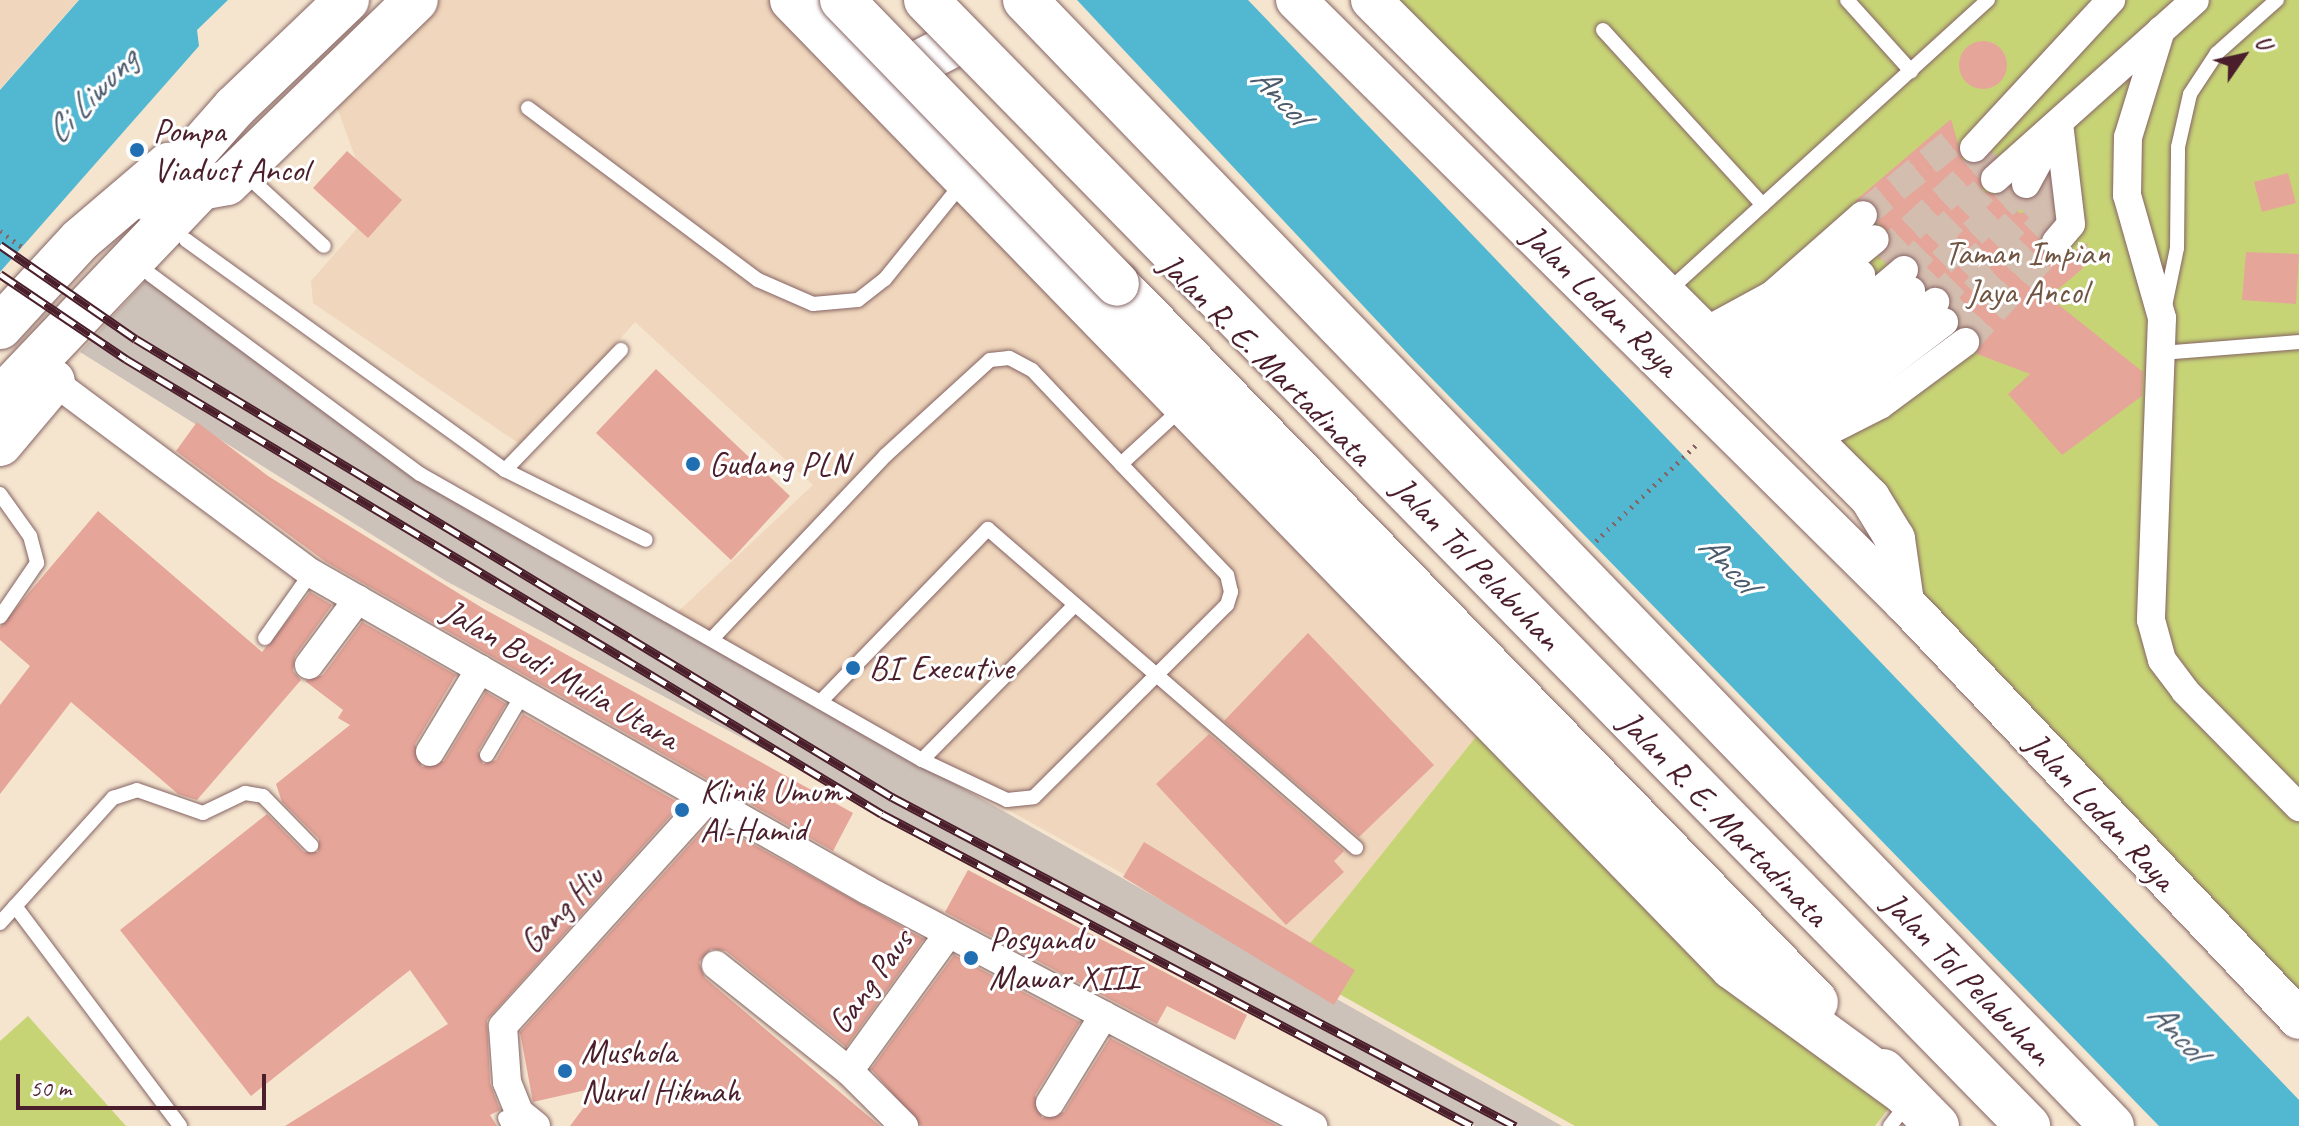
<!DOCTYPE html>
<html>
<head>
<meta charset="utf-8">
<style>
  body { margin:0 }
  #map { position:relative; width:2299px; height:1126px; overflow:hidden; background:#f5e5cf; font-family:Caveat,sans-serif }
  div>[style] { position:absolute }
  [style*='--x'] { left:calc(var(--x)*1px); top:calc(var(--y)*1px); width:calc(var(--w)*1px); rotate:calc(var(--a)*1deg) }
  .built>* { inset:0; background:#efd6bc }
  .industrial>* { inset:0; background:#cdc2b9 }
  .green>* { inset:0; background:#c7d476 }
  .water>* { inset:0; background:#52b7d1 }
  .building>* { inset:0; background:#e6a599 }
  .round { border-radius:50% }
  .minor-tunnel>* { height:28px; margin-top:-14px; transform-origin:0; background:repeating-linear-gradient(90deg,#d3bdae 0 28px,transparent 0 42px) }
  .path>* { height:5px; margin-top:-2.5px; transform-origin:0; background:repeating-linear-gradient(90deg,#866464 0 2px,transparent 0 8px) }
  .roads { filter:drop-shadow(0 0 2px #866464) drop-shadow(0 0 2px #866464) }
  .service>* { height:14px; margin:-7px; padding:0 7px; transform-origin:7px; border-radius:7px; background:#fff }
  .minor>* { height:28px; margin:-14px; padding:0 14px; transform-origin:14px; border-radius:14px; background:#fff }
  .secondary>* { height:40px; margin:-20px; padding:0 20px; transform-origin:20px; border-radius:20px; background:#fff }
  .primary>* { height:44px; margin:-22px; padding:0 22px; transform-origin:22px; border-radius:22px; background:#fff }
  .trunk>* { height:44px; margin:-22px; padding:0 22px; transform-origin:22px; border-radius:22px; background:#fff }
  .rail>* { height:9px; margin-top:-4.5px; transform-origin:0; background:repeating-linear-gradient(90deg,#fff 0 18px,#4a1f2b 0 36px); box-sizing:border-box; border-block:2px solid #4a1f2b }
  .bridges { filter:drop-shadow(0 0 2px #866464) drop-shadow(0 0 2px #866464) }
  .trunk-bridge>* { height:44px; margin:-22px; padding:0 22px; transform-origin:22px; border-radius:22px; background:#fff }
  .motorway-bridge>* { height:44px; margin:-22px; padding:0 22px; transform-origin:22px; border-radius:22px; background:#fff }
  .dots>* { width:22px; height:22px; translate:-50% -50%; box-sizing:border-box; border:4px solid #fff; border-radius:50% }
  span { translate:-50% -50%; white-space:nowrap; text-align:center; line-height:1.15; -webkit-text-stroke:6px #fff; paint-order:stroke }
  .poi-label { font-size:34px; color:#4a1f2b }
  .left { translate:0 -50%; text-align:left }
  .park-label { font-size:34px; color:#705542 }
  .street-label { font-size:34px; color:#4a1f2b }
  .water-label { font-size:36px; color:#4d5c6d; font-style:italic }
  .north { position:absolute; left:2203px; top:16px; width:80px; height:80px; -webkit-text-stroke:6px #fff; paint-order:stroke; rotate:56deg; font-size:22px; font-weight:700; line-height:32px; text-align:center; color:#4a1f2b }
  .north::after { content:''; display:block; margin:auto; width:28px; height:36px; background:#4a1f2b; clip-path:polygon(50% 0,100% 100%,50% 72%,0 100%) }
  .scale { position:absolute; left:16px; top:1074px; width:250px; height:36px; box-sizing:border-box; border:4px solid #4a1f2b; border-top:0; padding-left:10px; font-size:24px; line-height:28px; white-space:nowrap; color:#4a1f2b; -webkit-text-stroke:6px #fff; paint-order:stroke }
</style>
</head>
<body>
<div id="map">
  <div class="built">
    <i style="clip-path:polygon(0 0,78px 0,0 89px)"></i>
    <i style="clip-path:polygon(427px 0,781px 0,1491px 718px,1291px 967px,668px 621px,813px 485px,635px 322px,524px 447px,313px 303px,311px 281px,374px 209px,328px 83px)"></i>
  </div>
  <div class="industrial">
    <i style="clip-path:polygon(151px 275px,489px 521px,1562px 1126px,1475px 1126px,446px 581px,80px 352px)"></i>
  </div>
  <div class="green">
    <i style="clip-path:polygon(1371px 0,2299px 0,2299px 1019px,1904px 602px,1895px 539px)"></i>
    <i style="clip-path:polygon(1491px 718px,1902px 1091px,1875px 1126px,1575px 1126px,1291px 967px)"></i>
    <i style="clip-path:polygon(28px 1016px,126px 1126px,0 1126px,0 1041px)"></i>
  </div>
  <div class="water">
    <i style="clip-path:polygon(79px 0,228px 0,197px 30px,199px 46px,0 272px,0 90px)"></i>
    <i style="clip-path:polygon(1077px 0,1248px 0,2299px 1100px,2299px 1126px,2159px 1126px,1411px 357px)"></i>
  </div>
  <div class="building">
    <i class="round" style="left:1959px;top:41px;width:48px;height:48px"></i>
    <i style="clip-path:polygon(1951px 119px,1963px 161px,1980px 164px,1994px 151px,1979px 174px,1983px 191px,1998px 196px,2010px 188px,2022px 200px,2018px 213px,2052px 211px,2039px 238px,2045px 254px,2061px 258px,2088px 243px,2082px 269px,2049px 297px,2143px 372px,2142px 396px,2062px 455px,2008px 394px,2030px 374px,1977px 354px,1979px 333px,1961px 326px,1948px 291px,1927px 287px,1916px 258px,1902px 253px,1878px 260px,1892px 235px,1878px 223px,1875px 203px,1855px 201px)"></i>
    <i style="clip-path:polygon(347px 151px,402px 200px,368px 238px,313px 188px)"></i>
    <i style="clip-path:polygon(2288px 173px,2296px 203px,2262px 212px,2254px 182px)"></i>
    <i style="clip-path:polygon(2246px 252px,2299px 254px,2296px 304px,2242px 300px)"></i>
    <i style="clip-path:polygon(656px 369px,790px 496px,731px 560px,596px 433px)"></i>
    <i style="clip-path:polygon(197px 422px,268px 476px,484px 609px,853px 813px,833px 851px,326px 562px,176px 451px)"></i>
    <i style="clip-path:polygon(98px 511px,262px 652px,310px 592px,332px 605px,295px 656px,293px 671px,301px 680px,197px 800px,178px 794px,71px 702px,0 794px,0 705px,30px 666px,0 640px,0 627px)"></i>
    <i style="clip-path:polygon(362px 622px,456px 675px,415px 744px,422px 767px,444px 761px,486px 692px,506px 704px,478px 751px,483px 764px,496px 760px,523px 714px,681px 804px,487px 1020px,490px 1083px,500px 1110px,490px 1115px,497px 1126px,285px 1126px,448px 1024px,410px 970px,251px 1096px,120px 930px,267px 814px,304px 852px,318px 852px,319px 839px,282px 802px,276px 784px,350px 725px,338px 718px,343px 710px,305px 681px,323px 675px)"></i>
    <i style="clip-path:polygon(1308px 633px,1434px 765px,1359px 837px,1224px 721px)"></i>
    <i style="clip-path:polygon(1209px 734px,1344px 851px,1334px 861px,1344px 872px,1286px 925px,1156px 784px)"></i>
    <i style="clip-path:polygon(711px 821px,924px 939px,846px 1047px,726px 951px,711px 949px,699px 962px,705px 978px,880px 1126px,570px 1126px,599px 1087px,533px 1102px,520px 1032px)"></i>
    <i style="clip-path:polygon(1144px 842px,1355px 970px,1334px 1005px,1123px 877px)"></i>
    <i style="clip-path:polygon(968px 870px,1247px 1015px,1235px 1040px,1167px 1006px,1157px 1024px,945px 912px)"></i>
    <i style="clip-path:polygon(954px 955px,1080px 1022px,1035px 1095px,1042px 1118px,1064px 1112px,1110px 1038px,1277px 1126px,921px 1126px,871px 1069px)"></i>
  </div>
  <div class="minor-tunnel">
    <i style="--x:1863;--y:215;--w:122;--a:-39.3"></i>
    <i style="--x:1880;--y:257;--w:155;--a:-42.6"></i>
    <i style="--x:1904;--y:270;--w:129;--a:-45"></i>
    <i style="--x:1911;--y:291;--w:157;--a:-42.9"></i>
    <i style="--x:1935;--y:302;--w:148;--a:-44.7"></i>
    <i style="--x:2040;--y:198;--w:35;--a:-75"></i>
    <i style="--x:1944;--y:322;--w:155;--a:-44.7"></i>
    <i style="--x:2054;--y:213;--w:40;--a:-84.3"></i>
    <i style="--x:1965;--y:342;--w:135;--a:-47.7"></i>
  </div>
  <div class="path">
    <i style="--x:0;--y:231;--w:27;--a:36"></i>
    <i style="--x:1596;--y:541;--w:139;--a:-43.8"></i>
  </div>
  <div class="roads">
    <div class="service">
      <i style="--x:1847;--y:0;--w:96;--a:48"></i>
      <i style="--x:1603;--y:30;--w:237;--a:47.6"></i>
      <i style="--x:528;--y:108;--w:287;--a:36.8"></i>
      <i style="--x:758;--y:280;--w:60;--a:23.6"></i>
      <i style="--x:813;--y:304;--w:45;--a:-5.1"></i>
      <i style="--x:858;--y:300;--w:34;--a:-38"></i>
      <i style="--x:885;--y:279;--w:126;--a:-51.1"></i>
      <i style="--x:244;--y:173;--w:108;--a:42.4"></i>
      <i style="--x:186;--y:240;--w:393;--a:35.8"></i>
      <i style="--x:505;--y:470;--w:167;--a:-46"></i>
      <i style="--x:151;--y:275;--w:335;--a:36.5"></i>
      <i style="--x:420;--y:474;--w:578;--a:29.67"></i>
      <i style="--x:922;--y:760;--w:94;--a:25.2"></i>
      <i style="--x:1007;--y:800;--w:27;--a:-6"></i>
      <i style="--x:1034;--y:797;--w:272;--a:-44.9"></i>
      <i style="--x:1227;--y:605;--w:14;--a:-73"></i>
      <i style="--x:1231;--y:592;--w:17;--a:-103"></i>
      <i style="--x:1227;--y:575;--w:153;--a:-133.7"></i>
      <i style="--x:1121;--y:464;--w:129;--a:-133.4"></i>
      <i style="--x:1032;--y:370;--w:26;--a:-152"></i>
      <i style="--x:1009;--y:358;--w:19;--a:174"></i>
      <i style="--x:990;--y:360;--w:142;--a:137.6"></i>
      <i style="--x:885;--y:456;--w:249;--a:133.4"></i>
      <i style="--x:1667;--y:292;--w:434;--a:-42.3"></i>
      <i style="--x:2165;--y:306;--w:59;--a:-78.3"></i>
      <i style="--x:2177;--y:248;--w:101;--a:-89.4"></i>
      <i style="--x:2178;--y:147;--w:54;--a:-77.2"></i>
      <i style="--x:2190;--y:94;--w:49;--a:-56.6"></i>
      <i style="--x:2217;--y:53;--w:80;--a:-41.5"></i>
      <i style="--x:2162;--y:353;--w:137;--a:-4.6"></i>
      <i style="--x:1121;--y:464;--w:83;--a:-42.6"></i>
      <i style="--x:505;--y:470;--w:157;--a:26.4"></i>
      <i style="--x:0;--y:494;--w:52;--a:54.5"></i>
      <i style="--x:30;--y:536;--w:28;--a:75"></i>
      <i style="--x:37;--y:563;--w:65;--a:124.4"></i>
      <i style="--x:265;--y:638;--w:80;--a:-54.7"></i>
      <i style="--x:823;--y:699;--w:237;--a:-45.9"></i>
      <i style="--x:988;--y:529;--w:487;--a:40.9"></i>
      <i style="--x:487;--y:755;--w:71;--a:-59.5"></i>
      <i style="--x:922;--y:760;--w:216;--a:-45.4"></i>
      <i style="--x:15;--y:906;--w:275;--a:53.1"></i>
      <i style="--x:0;--y:923;--w:169;--a:-47.9"></i>
      <i style="--x:113;--y:798;--w:25;--a:-18"></i>
      <i style="--x:137;--y:790;--w:70;--a:19.2"></i>
      <i style="--x:203;--y:813;--w:47;--a:-25.5"></i>
      <i style="--x:245;--y:793;--w:18;--a:9"></i>
      <i style="--x:263;--y:796;--w:69;--a:45.6"></i>
      <i style="--x:505;--y:1118;--w:9;--a:63"></i>
      <i style="--x:1890;--y:1126;--w:28;--a:-52"></i>
    </div>
    <div class="minor">
      <i style="--x:2161;--y:30;--w:112;--a:107.1"></i>
      <i style="--x:2128;--y:137;--w:58;--a:91"></i>
      <i style="--x:2127;--y:195;--w:128;--a:74.1"></i>
      <i style="--x:2162;--y:318;--w:302;--a:92.1"></i>
      <i style="--x:2151;--y:620;--w:41;--a:74.6"></i>
      <i style="--x:2162;--y:660;--w:39;--a:53"></i>
      <i style="--x:2185;--y:691;--w:163;--a:45.5"></i>
      <i style="--x:1974;--y:148;--w:202;--a:-47.2"></i>
      <i style="--x:1995;--y:179;--w:268;--a:-41.8"></i>
      <i style="--x:2026;--y:184;--w:48;--a:-61.3"></i>
      <i style="--x:2056;--y:242;--w:23;--a:-50"></i>
      <i style="--x:2071;--y:224;--w:101;--a:-96.8"></i>
      <i style="--x:1702;--y:333;--w:80;--a:-28.5"></i>
      <i style="--x:1772;--y:295;--w:121;--a:-41.3"></i>
      <i style="--x:1717;--y:348;--w:98;--a:-30"></i>
      <i style="--x:1802;--y:299;--w:94;--a:-39.4"></i>
      <i style="--x:1734;--y:360;--w:100;--a:-28.6"></i>
      <i style="--x:1822;--y:312;--w:54;--a:-43.5"></i>
      <i style="--x:1749;--y:380;--w:86;--a:-29.2"></i>
      <i style="--x:1824;--y:338;--w:105;--a:-40.4"></i>
      <i style="--x:53;--y:381;--w:322;--a:36.7"></i>
      <i style="--x:311;--y:573;--w:640;--a:29.69"></i>
      <i style="--x:867;--y:890;--w:505;--a:27.89"></i>
      <i style="--x:1772;--y:389;--w:34;--a:-24"></i>
      <i style="--x:1803;--y:375;--w:137;--a:-37.9"></i>
      <i style="--x:1779;--y:407;--w:92;--a:-28.5"></i>
      <i style="--x:1860;--y:363;--w:97;--a:-39.1"></i>
      <i style="--x:1795;--y:423;--w:59;--a:-27.4"></i>
      <i style="--x:1847;--y:396;--w:122;--a:-37.3"></i>
      <i style="--x:1813;--y:439;--w:75;--a:-26.9"></i>
      <i style="--x:1880;--y:405;--w:106;--a:-36.5"></i>
      <i style="--x:309;--y:665;--w:82;--a:-53.4"></i>
      <i style="--x:430;--y:752;--w:97;--a:-58.9"></i>
      <i style="--x:716;--y:965;--w:170;--a:38.6"></i>
      <i style="--x:849;--y:1071;--w:78;--a:45"></i>
      <i style="--x:849;--y:1071;--w:170;--a:-54.1"></i>
      <i style="--x:1050;--y:1103;--w:103;--a:-58.5"></i>
      <i style="--x:536;--y:1126;--w:22;--a:-141"></i>
      <i style="--x:519;--y:1112;--w:32;--a:-112"></i>
      <i style="--x:507;--y:1082;--w:56;--a:-94.1"></i>
      <i style="--x:503;--y:1026;--w:306;--a:-47.9"></i>
    </div>
    <div class="secondary">
      <i style="--x:1296;--y:0;--w:856;--a:44.72"></i>
      <i style="--x:1904;--y:602;--w:574;--a:46.55"></i>
      <i style="--x:1371;--y:0;--w:705;--a:44.94"></i>
      <i style="--x:1870;--y:498;--w:48;--a:58.6"></i>
      <i style="--x:1895;--y:539;--w:64;--a:81.9"></i>
    </div>
    <div class="primary">
      <i style="--x:152;--y:201;--w:125;--a:-48.6"></i>
      <i style="--x:235;--y:107;--w:155;--a:-43.7"></i>
      <i style="--x:0;--y:327;--w:118;--a:-47.4"></i>
      <i style="--x:80;--y:240;--w:116;--a:-40.4"></i>
      <i style="--x:0;--y:399;--w:291;--a:-46.4"></i>
      <i style="--x:201;--y:188;--w:26;--a:-11"></i>
      <i style="--x:227;--y:183;--w:263;--a:-44.1"></i>
      <i style="--x:0;--y:444;--w:82;--a:-49.9"></i>
    </div>
    <div class="trunk">
      <i style="--x:792;--y:0;--w:1349;--a:45.81"></i>
      <i style="--x:1732;--y:967;--w:210;--a:36.1"></i>
      <i style="--x:899;--y:107;--w:50;--a:-65"></i>
      <i style="--x:920;--y:62;--w:42;--a:-27.2"></i>
      <i style="--x:1117;--y:284;--w:1002;--a:45.77"></i>
      <i style="--x:1883;--y:1071;--w:77;--a:45.5"></i>
    </div>
  </div>
  <div class="rail">
    <i style="--x:0;--y:245;--w:165;--a:34.7"></i>
    <i style="--x:136;--y:339;--w:884;--a:31.21"></i>
    <i style="--x:892;--y:797;--w:705;--a:27.84"></i>
    <i style="--x:0;--y:274;--w:152;--a:34"></i>
    <i style="--x:126;--y:359;--w:882;--a:31.04"></i>
    <i style="--x:882;--y:814;--w:667;--a:27.87"></i>
  </div>
  <div class="bridges">
    <div class="trunk-bridge">
      <i style="--x:842;--y:0;--w:395;--a:45.9"></i>
    </div>
    <div class="motorway-bridge">
      <i style="--x:926;--y:0;--w:1576;--a:45.62"></i>
      <i style="--x:1025;--y:0;--w:1565;--a:46.01"></i>
    </div>
  </div>
  <div class="dots">
    <i style="left:137px;top:150px;background:#1f6fb2"></i>
    <i style="left:693px;top:464px;background:#1f6fb2"></i>
    <i style="left:853px;top:668px;background:#1f6fb2"></i>
    <i style="left:682px;top:810px;background:#1f6fb2"></i>
    <i style="left:971px;top:958px;background:#1f6fb2"></i>
    <i style="left:565px;top:1071px;background:#1f6fb2"></i>
  </div>
  <div class="poi-label">
    <span class="left" style="left:153px;top:150px">Pompa<br>Viaduct Ancol</span>
    <span class="left" style="left:709px;top:464px">Gudang PLN</span>
    <span class="left" style="left:869px;top:668px">BI Executive</span>
    <span class="left" style="left:700px;top:810px">Klinik Umum<br>Al-Hamid</span>
    <span class="left" style="left:989px;top:958px">Posyandu<br>Mawar XIII</span>
    <span class="left" style="left:581px;top:1071px">Mushola<br>Nurul Hikmah</span>
  </div>
  <div class="park-label">
    <span style="left:2027px;top:272px">Taman Impian<br>Jaya Ancol</span>
  </div>
  <div class="street-label">
    <span style="left:1601px;top:300px;rotate:44deg">Jalan Lodan Raya</span>
    <span style="left:1266px;top:359px;rotate:45deg">Jalan R. E. Martadinata</span>
    <span style="left:1477px;top:563px;rotate:46deg">Jalan Tol Pelabuhan</span>
    <span style="left:561px;top:674px;rotate:30deg">Jalan Budi Mulia Utara</span>
    <span style="left:2101px;top:811px;rotate:47deg">Jalan Lodan Raya</span>
    <span style="left:1724px;top:818px;rotate:46deg">Jalan R. E. Martadinata</span>
    <span style="left:561px;top:909px;rotate:-47deg">Gang Hiu</span>
    <span style="left:1968px;top:978px;rotate:46deg">Jalan Tol Pelabuhan</span>
    <span style="left:870px;top:981px;rotate:-54deg">Gang Paus</span>
  </div>
  <div class="water-label">
    <span style="left:1280px;top:95px;rotate:46deg">Ancol</span>
    <span style="left:91px;top:96px;rotate:-46deg">Ci Liwung</span>
    <span style="left:1728px;top:563px;rotate:46deg">Ancol</span>
    <span style="left:2177px;top:1031px;rotate:46deg">Ancol</span>
  </div>
  <div class="north">U</div>
  <div class="scale">50 m</div>
</div>
</body>
</html>
